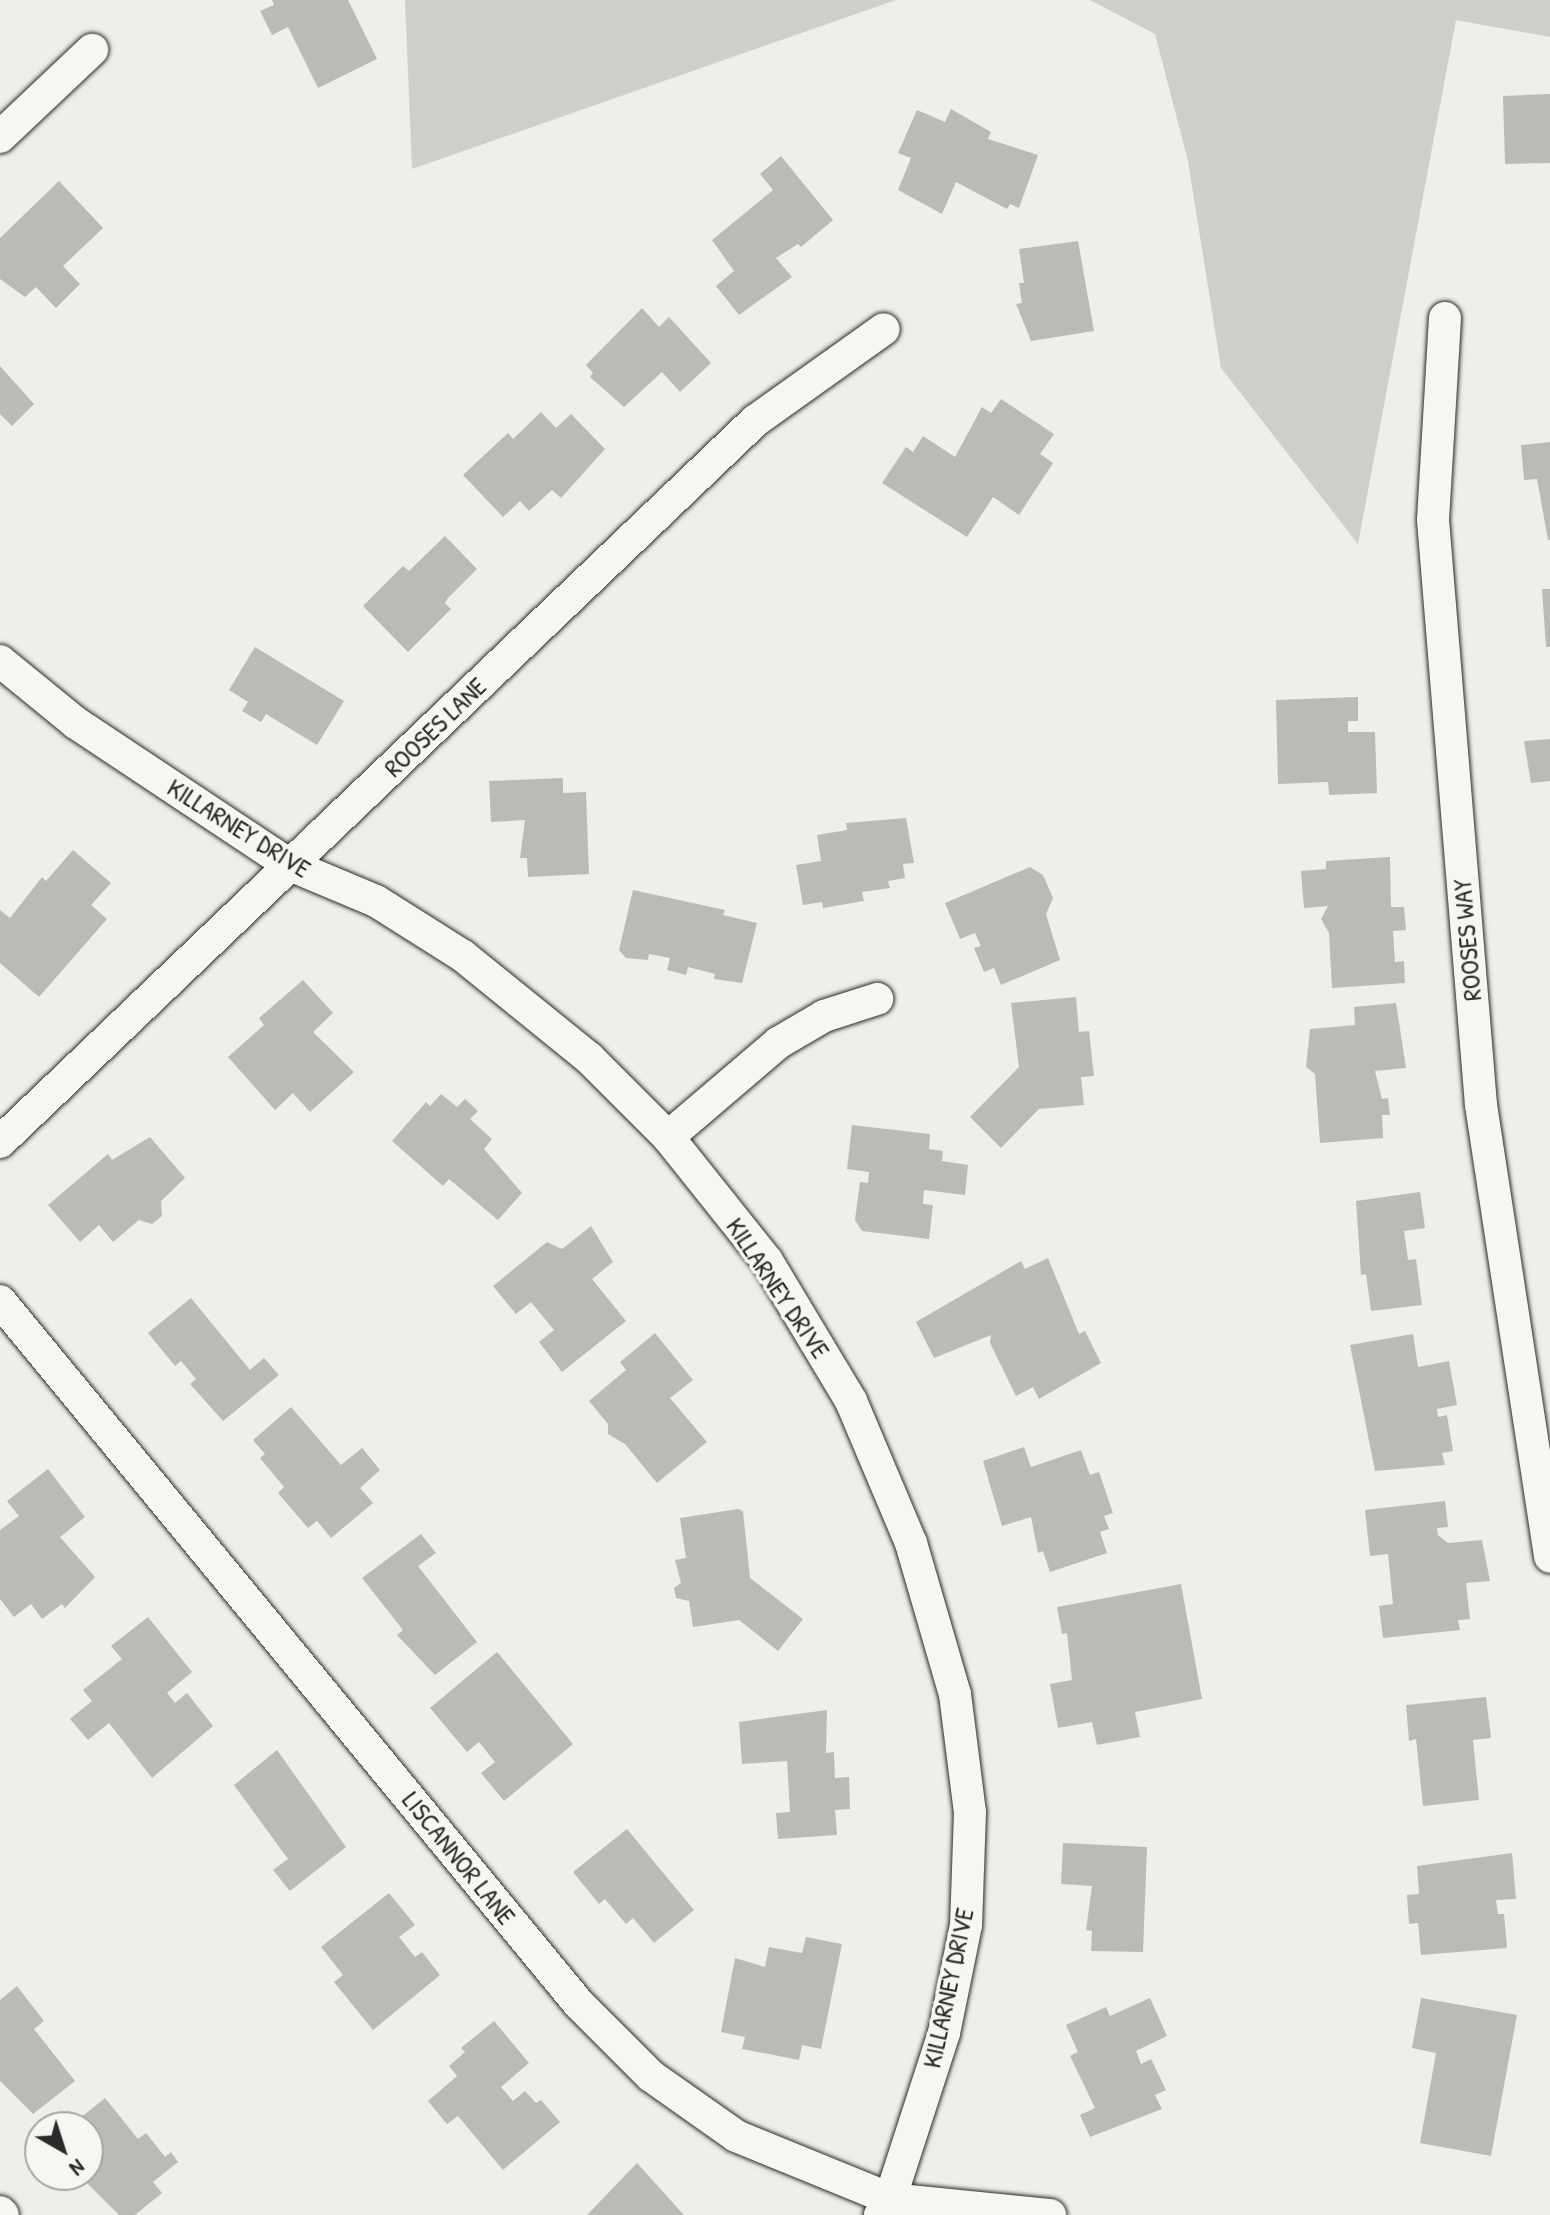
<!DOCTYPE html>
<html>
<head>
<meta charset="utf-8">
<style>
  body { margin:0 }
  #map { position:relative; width:1550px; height:2215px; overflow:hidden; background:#eeeeea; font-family:"Patrick Hand",sans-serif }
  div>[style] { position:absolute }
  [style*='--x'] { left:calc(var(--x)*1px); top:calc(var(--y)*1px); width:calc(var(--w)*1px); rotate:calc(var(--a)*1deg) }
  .green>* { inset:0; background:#cececa }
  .building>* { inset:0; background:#babab7 }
  .roads { filter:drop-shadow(0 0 2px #2b2b2b) drop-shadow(0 0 2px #2b2b2b) }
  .minor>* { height:32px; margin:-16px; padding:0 16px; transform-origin:16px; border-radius:16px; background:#f6f6f2 }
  span { translate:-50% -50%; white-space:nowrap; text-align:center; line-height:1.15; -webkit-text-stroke:7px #f6f6f2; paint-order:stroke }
  .street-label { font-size:26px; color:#2b2b2b }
  .north { position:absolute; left:24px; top:2111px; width:80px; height:80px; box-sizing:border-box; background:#f6f6f2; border:2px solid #a5a5a2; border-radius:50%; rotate:141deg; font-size:22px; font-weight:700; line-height:32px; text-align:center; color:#2b2b2b }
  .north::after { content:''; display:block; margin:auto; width:28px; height:36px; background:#2b2b2b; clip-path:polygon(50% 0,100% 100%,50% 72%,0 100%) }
</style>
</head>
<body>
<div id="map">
  <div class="green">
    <i style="clip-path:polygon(405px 0,896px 0,412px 169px)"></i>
    <i style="clip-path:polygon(1090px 0,1550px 0,1550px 37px,1456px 20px,1358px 544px,1221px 368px,1188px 161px,1155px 34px)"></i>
  </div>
  <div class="building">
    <i style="clip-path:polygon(272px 0,348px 0,377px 59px,318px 88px,288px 27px,272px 35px,260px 11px,274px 5px)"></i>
    <i style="clip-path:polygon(1550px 94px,1550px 163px,1505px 164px,1503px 96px)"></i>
    <i style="clip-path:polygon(951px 109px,991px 132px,988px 139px,1038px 155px,1019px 208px,1010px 204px,1007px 209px,956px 182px,942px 214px,898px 190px,911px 158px,898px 153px,917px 110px,945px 122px)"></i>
    <i style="clip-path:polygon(781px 156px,833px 220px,801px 247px,798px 244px,776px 258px,792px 277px,739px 315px,716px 286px,734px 271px,712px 240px,773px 190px,760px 174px)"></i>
    <i style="clip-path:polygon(59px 181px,103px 228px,63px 266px,80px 284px,56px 308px,36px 287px,25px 297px,0 279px,0 238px)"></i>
    <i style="clip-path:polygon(1078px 241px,1094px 331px,1031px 341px,1016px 304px,1022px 303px,1019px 283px,1024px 283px,1019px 249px)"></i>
    <i style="clip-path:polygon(642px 308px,659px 327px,669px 317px,711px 363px,680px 392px,662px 372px,624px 407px,590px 377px,593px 373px,586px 365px)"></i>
    <i style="clip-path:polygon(0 366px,34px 404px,12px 426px,0 414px)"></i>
    <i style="clip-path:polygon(1001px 399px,1054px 434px,1040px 454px,1053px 463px,1019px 515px,993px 497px,967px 537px,882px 483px,906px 447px,913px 452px,923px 436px,955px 457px,982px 407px,991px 413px)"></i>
    <i style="clip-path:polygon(541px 412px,556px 428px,571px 414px,605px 449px,561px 498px,552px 490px,529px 511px,520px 501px,503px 517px,463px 475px,508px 433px,513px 439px)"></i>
    <i style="clip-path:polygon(1550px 442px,1550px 540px,1548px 540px,1537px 479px,1524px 480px,1521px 445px)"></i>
    <i style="clip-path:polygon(445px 536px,477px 569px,448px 598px,445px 603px,451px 609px,408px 652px,363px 606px,403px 566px,409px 571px)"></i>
    <i style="clip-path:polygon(1542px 589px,1550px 589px,1550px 647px,1546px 647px)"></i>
    <i style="clip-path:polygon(255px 647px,344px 701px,317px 745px,266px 714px,261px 722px,242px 711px,248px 702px,229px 690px)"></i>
    <i style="clip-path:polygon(1358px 697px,1358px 721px,1348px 721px,1348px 732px,1375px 732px,1377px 793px,1329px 795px,1328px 782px,1278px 784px,1276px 700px)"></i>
    <i style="clip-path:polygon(1550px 739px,1550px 781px,1531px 783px,1524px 741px)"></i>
    <i style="clip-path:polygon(563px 778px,563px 793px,586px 792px,589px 874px,528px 877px,527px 858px,520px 858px,525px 820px,491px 822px,489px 781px)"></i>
    <i style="clip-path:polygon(906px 818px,914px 863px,903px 864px,905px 878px,888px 881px,890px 888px,862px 892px,864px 901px,823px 908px,822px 902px,803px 905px,796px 865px,821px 861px,817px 835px,847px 830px,846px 823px)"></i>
    <i style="clip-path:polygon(73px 850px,111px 883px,91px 905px,107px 919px,39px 997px,0 963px,0 910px,10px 918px,42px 877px,46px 881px)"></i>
    <i style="clip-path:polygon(1390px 857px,1391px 907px,1404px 907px,1406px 930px,1393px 931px,1395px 962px,1404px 961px,1405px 983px,1332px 988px,1329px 933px,1321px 919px,1328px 906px,1304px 908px,1301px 871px,1326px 869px,1326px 861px)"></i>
    <i style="clip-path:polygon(1030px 867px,1043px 875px,1053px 898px,1046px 914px,1060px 960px,1001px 985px,994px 968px,984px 972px,974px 948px,981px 946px,975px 933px,960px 939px,945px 903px)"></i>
    <i style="clip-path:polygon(633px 890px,725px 910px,723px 915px,757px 923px,742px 983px,714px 979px,715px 974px,688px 967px,686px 975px,667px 970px,670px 958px,649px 954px,648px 960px,626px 958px,619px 950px)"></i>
    <i style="clip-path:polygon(303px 980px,333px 1013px,313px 1032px,354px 1072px,310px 1112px,293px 1093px,275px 1110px,228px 1057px,264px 1025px,259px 1018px)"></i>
    <i style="clip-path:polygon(1076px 997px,1079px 1032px,1089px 1031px,1094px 1076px,1081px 1077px,1084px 1105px,1039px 1109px,1001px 1148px,970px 1117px,1019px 1067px,1011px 1003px)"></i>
    <i style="clip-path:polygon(1396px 1003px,1406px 1068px,1375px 1071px,1382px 1099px,1388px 1098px,1390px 1115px,1382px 1115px,1383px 1138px,1320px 1143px,1315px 1074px,1306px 1067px,1310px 1029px,1355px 1025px,1354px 1007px)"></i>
    <i style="clip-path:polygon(441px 1094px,457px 1107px,465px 1099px,478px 1111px,470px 1119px,492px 1139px,484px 1149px,522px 1193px,498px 1220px,449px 1179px,443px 1186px,392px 1141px,426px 1102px,430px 1106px)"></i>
    <i style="clip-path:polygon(852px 1125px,930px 1134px,929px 1149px,943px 1151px,942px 1161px,968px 1165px,965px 1195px,924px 1190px,923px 1204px,933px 1205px,929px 1239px,862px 1231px,855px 1220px,860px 1182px,868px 1183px,869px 1172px,847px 1169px)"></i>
    <i style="clip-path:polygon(150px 1137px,185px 1178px,161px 1201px,162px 1216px,152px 1224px,139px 1220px,113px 1242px,99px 1225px,80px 1242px,48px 1205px,108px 1154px,112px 1160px)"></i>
    <i style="clip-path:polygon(1420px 1192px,1425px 1228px,1404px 1231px,1408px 1260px,1416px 1259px,1422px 1305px,1371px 1311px,1366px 1274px,1361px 1275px,1356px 1201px)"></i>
    <i style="clip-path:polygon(591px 1226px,613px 1262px,592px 1279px,626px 1321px,562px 1372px,539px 1342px,554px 1330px,531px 1302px,516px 1314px,493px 1286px,547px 1242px,562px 1249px)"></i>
    <i style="clip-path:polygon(1048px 1258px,1079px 1334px,1085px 1331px,1101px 1363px,1039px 1399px,1033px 1387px,1016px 1396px,990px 1343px,991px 1335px,934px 1358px,916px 1322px,1021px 1261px,1025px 1269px)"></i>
    <i style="clip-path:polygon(191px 1298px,250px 1370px,264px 1358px,279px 1375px,223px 1421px,190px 1384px,196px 1379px,181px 1361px,175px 1366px,148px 1333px)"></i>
    <i style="clip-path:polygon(655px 1333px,693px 1380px,670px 1398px,707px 1442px,657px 1483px,625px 1444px,608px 1434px,608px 1424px,589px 1401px,626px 1370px,620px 1362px)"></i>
    <i style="clip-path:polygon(1413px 1334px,1418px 1367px,1449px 1361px,1457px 1405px,1437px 1409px,1438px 1417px,1447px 1415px,1453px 1451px,1442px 1453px,1445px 1465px,1375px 1471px,1350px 1345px)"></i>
    <i style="clip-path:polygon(291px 1407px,341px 1465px,362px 1448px,380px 1470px,360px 1488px,373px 1503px,331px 1538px,317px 1521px,308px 1528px,278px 1493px,284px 1487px,260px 1458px,265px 1454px,253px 1440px)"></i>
    <i style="clip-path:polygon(1024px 1447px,1031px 1467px,1081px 1450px,1090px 1475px,1099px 1472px,1113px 1513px,1104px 1516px,1109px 1529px,1100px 1532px,1107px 1553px,1050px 1572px,1043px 1551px,1038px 1553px,1031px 1517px,1002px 1526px,983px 1461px)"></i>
    <i style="clip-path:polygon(48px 1469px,85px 1517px,60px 1537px,95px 1577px,65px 1608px,62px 1604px,42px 1619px,31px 1604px,14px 1617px,0 1599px,0 1530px,19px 1516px,7px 1501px)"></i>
    <i style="clip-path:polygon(1445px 1501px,1448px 1527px,1437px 1528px,1438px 1535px,1448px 1543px,1482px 1540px,1490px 1581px,1466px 1583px,1470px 1619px,1458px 1620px,1460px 1630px,1383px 1638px,1379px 1606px,1393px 1604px,1388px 1554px,1370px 1556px,1365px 1510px)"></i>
    <i style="clip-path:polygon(738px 1509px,743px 1511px,750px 1578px,803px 1619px,778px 1651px,739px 1620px,693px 1627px,689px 1601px,676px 1598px,674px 1588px,681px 1583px,675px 1560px,686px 1558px,680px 1518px)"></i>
    <i style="clip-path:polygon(421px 1534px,436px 1553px,418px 1566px,477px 1642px,435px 1675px,397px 1635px,403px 1630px,362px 1578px)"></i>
    <i style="clip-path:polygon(1181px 1584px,1202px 1699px,1135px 1712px,1140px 1737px,1097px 1745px,1092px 1722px,1058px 1728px,1050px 1684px,1072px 1680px,1067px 1633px,1062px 1634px,1057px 1607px)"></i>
    <i style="clip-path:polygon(148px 1617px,192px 1672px,167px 1693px,175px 1703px,187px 1693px,213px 1726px,152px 1778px,109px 1723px,88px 1740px,70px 1719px,92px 1701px,83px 1690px,122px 1659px,111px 1646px)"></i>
    <i style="clip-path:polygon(497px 1652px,573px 1744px,504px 1801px,481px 1773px,495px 1762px,479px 1742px,467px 1752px,430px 1708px)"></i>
    <i style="clip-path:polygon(1486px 1697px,1491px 1738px,1473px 1740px,1479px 1800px,1423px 1806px,1416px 1739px,1409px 1741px,1406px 1705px)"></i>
    <i style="clip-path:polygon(827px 1710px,826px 1753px,834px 1752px,835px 1778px,849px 1777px,850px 1809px,835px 1810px,837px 1835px,778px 1839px,776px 1813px,790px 1812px,787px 1761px,742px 1764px,739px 1722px)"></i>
    <i style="clip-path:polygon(277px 1750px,346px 1847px,290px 1891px,273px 1870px,288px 1859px,234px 1785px)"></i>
    <i style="clip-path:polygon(627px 1829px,694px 1910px,654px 1943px,633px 1918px,626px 1924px,605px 1899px,599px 1904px,573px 1872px)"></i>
    <i style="clip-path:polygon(1063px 1843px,1147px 1847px,1143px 1952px,1091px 1951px,1092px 1931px,1086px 1930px,1092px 1886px,1061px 1884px)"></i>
    <i style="clip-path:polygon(1512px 1853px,1516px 1899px,1496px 1900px,1498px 1914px,1504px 1914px,1507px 1948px,1421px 1955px,1418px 1923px,1409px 1924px,1407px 1895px,1419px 1894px,1417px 1866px)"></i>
    <i style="clip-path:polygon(389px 1893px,415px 1925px,399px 1937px,415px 1957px,422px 1952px,440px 1975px,373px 2030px,334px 1982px,343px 1975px,321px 1947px)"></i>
    <i style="clip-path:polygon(806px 1937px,842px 1944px,821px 2049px,802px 2045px,799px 2060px,742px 2049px,745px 2037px,721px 2032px,735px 1958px,765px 1967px,769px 1947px,802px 1953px)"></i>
    <i style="clip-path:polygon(17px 1986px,44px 2021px,34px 2029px,75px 2081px,33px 2114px,0 2081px,0 2000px)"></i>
    <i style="clip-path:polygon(1150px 1998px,1167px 2036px,1136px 2051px,1141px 2064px,1151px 2059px,1166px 2090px,1155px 2095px,1162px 2109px,1090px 2137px,1080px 2115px,1095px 2108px,1070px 2056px,1078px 2052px,1066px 2025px,1106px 2007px,1110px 2016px)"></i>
    <i style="clip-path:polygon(1421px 1998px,1517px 2015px,1491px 2156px,1420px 2143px,1436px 2053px,1412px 2048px)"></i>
    <i style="clip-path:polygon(494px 2021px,529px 2063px,501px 2087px,513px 2101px,525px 2091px,536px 2103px,541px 2100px,560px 2122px,503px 2170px,458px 2116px,447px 2124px,428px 2101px,457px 2076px,449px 2066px,465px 2052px,461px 2048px)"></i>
    <i style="clip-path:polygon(105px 2098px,138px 2139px,146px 2133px,165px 2157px,171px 2152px,178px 2162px,153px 2182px,162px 2193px,135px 2215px,119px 2215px,79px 2175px,88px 2175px,88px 2127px,69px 2127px)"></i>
    <i style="clip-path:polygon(637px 2163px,684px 2215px,587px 2215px)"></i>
  </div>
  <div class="roads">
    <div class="minor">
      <i style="--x:0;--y:137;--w:127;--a:-43.4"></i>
      <i style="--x:1445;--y:318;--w:202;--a:93.4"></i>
      <i style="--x:1433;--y:520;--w:587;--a:85.31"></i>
      <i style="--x:1481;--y:1105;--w:457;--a:81.3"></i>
      <i style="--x:0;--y:661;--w:98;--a:39.2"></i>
      <i style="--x:76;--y:723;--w:257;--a:33.6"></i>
      <i style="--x:290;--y:865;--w:93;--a:22.7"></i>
      <i style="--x:376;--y:901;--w:103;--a:32.3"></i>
      <i style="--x:463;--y:956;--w:162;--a:39"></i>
      <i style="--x:589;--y:1058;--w:112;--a:45"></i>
      <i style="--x:668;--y:1137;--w:159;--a:51.4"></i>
      <i style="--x:767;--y:1261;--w:163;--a:59"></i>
      <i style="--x:851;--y:1401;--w:154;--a:67.1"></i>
      <i style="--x:911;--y:1543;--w:157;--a:73.8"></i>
      <i style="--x:955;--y:1694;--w:119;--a:82.8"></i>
      <i style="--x:970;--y:1812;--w:113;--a:92"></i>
      <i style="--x:966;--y:1925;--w:110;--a:101.5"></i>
      <i style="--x:944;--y:2033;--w:175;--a:108"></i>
      <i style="--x:890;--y:2199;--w:19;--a:122"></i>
      <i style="--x:668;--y:1137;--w:145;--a:-40.5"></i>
      <i style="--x:778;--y:1043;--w:53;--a:-30.4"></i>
      <i style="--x:824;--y:1016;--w:56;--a:-17.8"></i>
      <i style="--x:0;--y:1142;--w:1044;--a:-43.68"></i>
      <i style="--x:755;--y:421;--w:158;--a:-35.5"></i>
      <i style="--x:0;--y:1301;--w:909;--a:50.53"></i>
      <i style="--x:578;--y:2003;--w:103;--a:45"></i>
      <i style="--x:651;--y:2076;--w:104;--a:35.2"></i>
      <i style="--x:736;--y:2136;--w:166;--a:22.2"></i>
      <i style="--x:890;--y:2199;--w:161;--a:5.7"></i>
      <i style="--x:0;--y:2212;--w:4;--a:45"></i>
    </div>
  </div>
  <div class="street-label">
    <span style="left:435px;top:727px;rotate:-44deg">ROOSES LANE</span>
    <span style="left:239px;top:828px;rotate:32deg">KILLARNEY DRIVE</span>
    <span style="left:1467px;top:940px;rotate:-95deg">ROOSES WAY</span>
    <span style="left:778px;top:1288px;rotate:56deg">KILLARNEY DRIVE</span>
    <span style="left:459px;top:1858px;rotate:51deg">LISCANNOR LANE</span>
    <span style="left:948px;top:1988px;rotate:-78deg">KILLARNEY DRIVE</span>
  </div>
  <div class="north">N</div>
</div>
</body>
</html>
